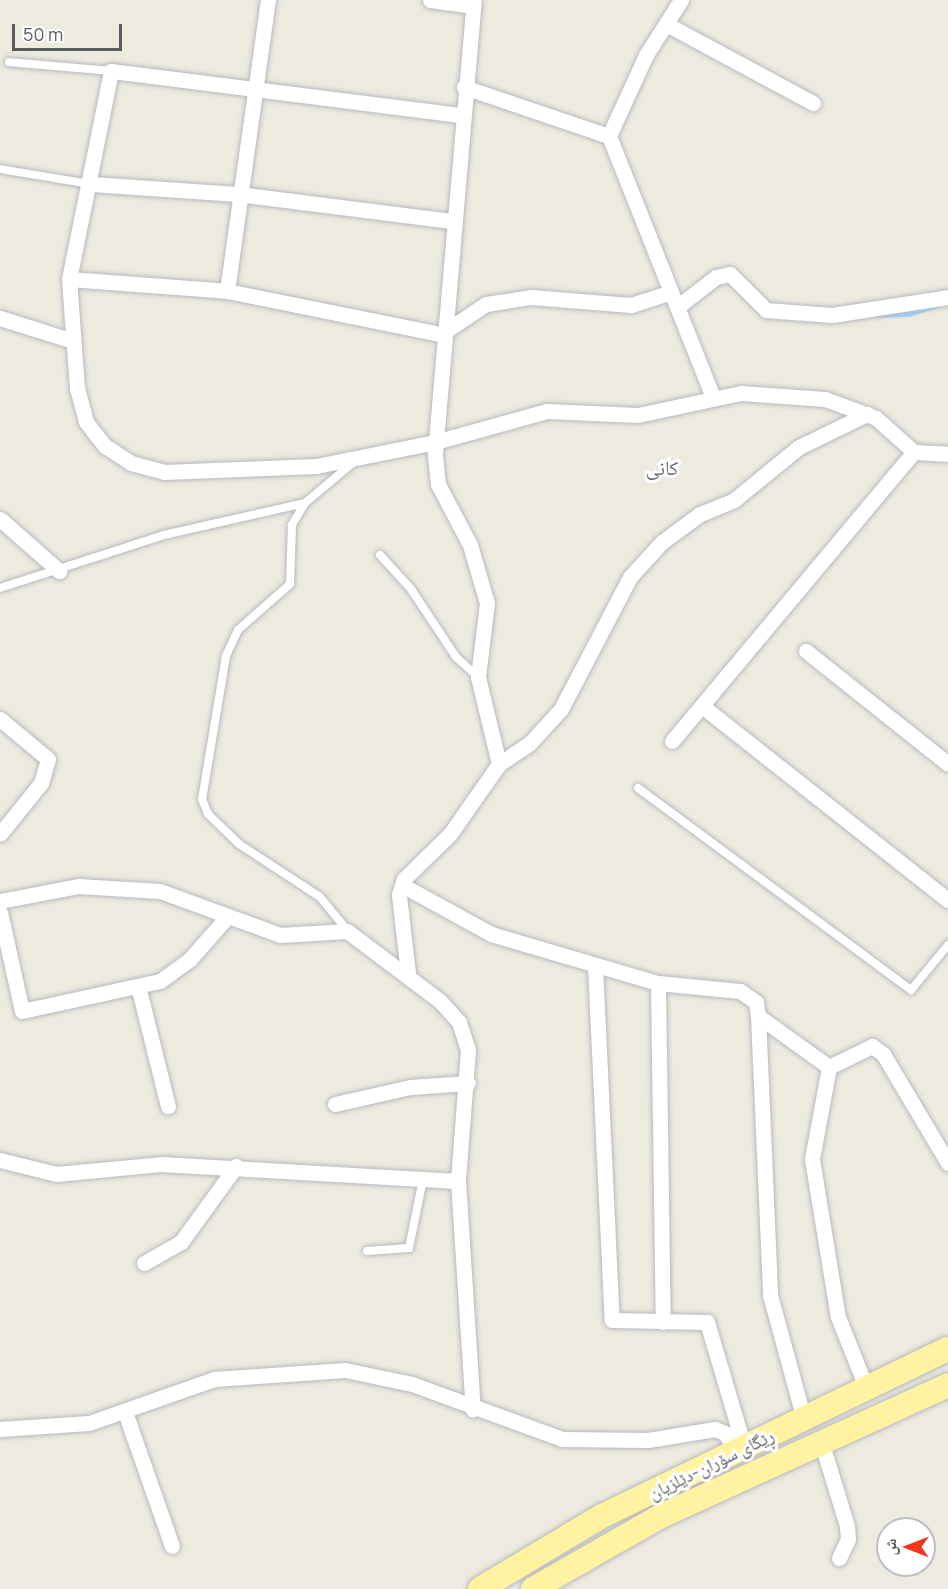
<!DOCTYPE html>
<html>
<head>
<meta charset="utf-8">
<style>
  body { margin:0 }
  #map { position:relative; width:948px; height:1589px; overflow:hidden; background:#edeadf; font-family:Manrope,"Noto Naskh Arabic",sans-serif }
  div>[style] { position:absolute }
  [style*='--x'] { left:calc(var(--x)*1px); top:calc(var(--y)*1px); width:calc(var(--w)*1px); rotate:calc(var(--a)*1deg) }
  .stream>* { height:4.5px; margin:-2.25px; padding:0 2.25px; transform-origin:2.25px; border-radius:2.25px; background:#9cd1ff }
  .roads { filter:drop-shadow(0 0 2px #b7babf) drop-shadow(0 0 2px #b7babf) }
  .lane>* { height:8px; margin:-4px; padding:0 4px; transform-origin:4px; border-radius:4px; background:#fff }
  .street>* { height:15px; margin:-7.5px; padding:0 7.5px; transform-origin:7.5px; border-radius:7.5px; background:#fff }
  .primary>* { height:24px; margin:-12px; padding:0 12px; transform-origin:12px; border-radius:12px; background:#fff3a1 }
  span { translate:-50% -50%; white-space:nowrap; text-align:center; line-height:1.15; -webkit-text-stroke:6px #fff; paint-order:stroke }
  .street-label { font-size:18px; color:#585c61 }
  .neighbourhood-label { font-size:20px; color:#696e73 }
  .north { position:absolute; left:876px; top:1517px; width:60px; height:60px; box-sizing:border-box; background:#fff; border:2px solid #bcbec0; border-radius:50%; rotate:270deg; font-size:16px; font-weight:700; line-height:24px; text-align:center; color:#585c61 }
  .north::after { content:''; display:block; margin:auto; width:21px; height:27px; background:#f4351d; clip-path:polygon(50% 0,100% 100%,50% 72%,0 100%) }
  .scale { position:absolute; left:12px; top:24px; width:110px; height:27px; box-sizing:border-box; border:3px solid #585c61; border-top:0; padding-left:8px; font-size:18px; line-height:21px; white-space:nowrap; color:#585c61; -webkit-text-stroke:4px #fff; paint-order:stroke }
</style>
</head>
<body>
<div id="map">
  <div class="stream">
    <i style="--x:875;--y:315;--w:34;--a:-2"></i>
    <i style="--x:909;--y:314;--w:29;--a:-18"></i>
  </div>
  <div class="roads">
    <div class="lane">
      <i style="--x:9;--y:62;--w:102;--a:5"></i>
      <i style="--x:0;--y:169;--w:91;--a:9.5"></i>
      <i style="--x:305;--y:503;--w:26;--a:121"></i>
      <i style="--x:292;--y:525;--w:59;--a:91.9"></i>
      <i style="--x:290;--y:584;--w:69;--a:138.5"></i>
      <i style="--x:238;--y:630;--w:29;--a:115"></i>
      <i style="--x:226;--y:656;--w:145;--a:99.5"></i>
      <i style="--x:202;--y:799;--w:16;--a:68"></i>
      <i style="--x:208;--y:814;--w:43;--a:44.1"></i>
      <i style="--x:239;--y:844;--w:97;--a:33.2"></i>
      <i style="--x:320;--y:897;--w:43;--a:50.7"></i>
      <i style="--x:380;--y:555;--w:46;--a:47.6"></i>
      <i style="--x:411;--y:589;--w:82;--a:56.5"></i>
      <i style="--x:456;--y:657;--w:30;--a:42"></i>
      <i style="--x:0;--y:588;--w:172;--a:-17.9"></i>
      <i style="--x:164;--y:535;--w:145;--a:-12.8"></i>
      <i style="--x:305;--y:503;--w:67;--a:-40.1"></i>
      <i style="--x:638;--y:788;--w:340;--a:36.5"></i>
      <i style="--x:911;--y:990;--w:58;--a:-50.6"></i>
      <i style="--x:367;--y:1251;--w:42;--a:-4.1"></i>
      <i style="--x:409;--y:1248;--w:70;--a:-78.5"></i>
    </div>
    <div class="street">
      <i style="--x:430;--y:0;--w:43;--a:7.9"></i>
      <i style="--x:681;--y:0;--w:65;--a:122.5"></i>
      <i style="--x:646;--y:55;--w:89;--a:114.6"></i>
      <i style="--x:609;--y:136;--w:282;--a:68.3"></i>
      <i style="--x:666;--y:24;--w:167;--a:28.3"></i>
      <i style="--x:464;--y:87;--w:153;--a:18.7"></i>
      <i style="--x:460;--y:115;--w:352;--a:-172.8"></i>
      <i style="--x:111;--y:71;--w:212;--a:101.4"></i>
      <i style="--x:69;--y:279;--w:109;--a:85.8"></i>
      <i style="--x:77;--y:388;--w:35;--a:75"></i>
      <i style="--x:86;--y:422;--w:31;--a:52"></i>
      <i style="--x:105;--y:446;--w:31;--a:33"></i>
      <i style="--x:131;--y:463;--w:34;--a:15"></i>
      <i style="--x:164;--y:472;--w:152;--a:-2.3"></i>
      <i style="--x:316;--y:466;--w:121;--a:-11.4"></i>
      <i style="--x:435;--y:442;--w:116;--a:-15.5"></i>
      <i style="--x:547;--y:411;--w:91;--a:2.5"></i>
      <i style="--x:638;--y:415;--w:105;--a:-12.1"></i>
      <i style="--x:741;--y:393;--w:84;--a:4.1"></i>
      <i style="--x:825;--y:399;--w:54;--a:20.4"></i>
      <i style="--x:876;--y:418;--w:51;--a:41.8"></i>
      <i style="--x:914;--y:452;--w:34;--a:3"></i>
      <i style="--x:91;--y:184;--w:147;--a:3.9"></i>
      <i style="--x:238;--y:194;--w:215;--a:7.2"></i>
      <i style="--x:69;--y:279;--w:158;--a:4.3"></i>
      <i style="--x:227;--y:291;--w:218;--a:11.4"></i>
      <i style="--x:441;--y:334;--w:54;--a:-33.7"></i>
      <i style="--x:486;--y:304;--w:46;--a:-8.8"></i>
      <i style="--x:531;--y:297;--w:100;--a:4.6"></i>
      <i style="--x:631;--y:305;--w:42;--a:-18"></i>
      <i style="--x:227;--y:291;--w:294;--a:-82"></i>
      <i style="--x:677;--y:307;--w:49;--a:-37.6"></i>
      <i style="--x:716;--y:277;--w:14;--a:-12"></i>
      <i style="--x:730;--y:274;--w:51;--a:45"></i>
      <i style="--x:766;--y:310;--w:66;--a:4.3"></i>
      <i style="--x:832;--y:315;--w:117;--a:-8.8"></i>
      <i style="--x:0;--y:318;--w:77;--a:17.5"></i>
      <i style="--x:0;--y:519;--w:79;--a:41.4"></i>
      <i style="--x:806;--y:651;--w:181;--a:38.5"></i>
      <i style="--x:702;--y:706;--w:313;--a:38.3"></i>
      <i style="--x:0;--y:719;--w:62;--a:39.8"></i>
      <i style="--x:48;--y:759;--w:25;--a:106"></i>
      <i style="--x:41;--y:783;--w:65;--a:128.8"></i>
      <i style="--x:672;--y:741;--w:377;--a:-50.1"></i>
      <i style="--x:499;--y:764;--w:37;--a:-34"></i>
      <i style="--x:530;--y:743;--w:46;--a:-47.6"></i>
      <i style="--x:561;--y:709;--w:149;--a:-62.4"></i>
      <i style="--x:630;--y:577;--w:47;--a:-47.6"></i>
      <i style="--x:662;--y:542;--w:47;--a:-36.4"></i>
      <i style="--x:700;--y:514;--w:37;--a:-22"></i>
      <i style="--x:734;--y:500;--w:84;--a:-39.2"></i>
      <i style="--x:799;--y:447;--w:76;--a:-25.9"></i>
      <i style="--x:402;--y:885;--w:102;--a:28.8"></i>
      <i style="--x:491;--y:934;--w:174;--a:16.4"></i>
      <i style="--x:658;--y:983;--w:82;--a:5.6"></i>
      <i style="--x:740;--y:991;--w:19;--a:35"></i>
      <i style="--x:756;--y:1002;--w:14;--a:82"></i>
      <i style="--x:758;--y:1016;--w:87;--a:35.7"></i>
      <i style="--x:829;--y:1067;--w:48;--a:-26"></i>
      <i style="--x:872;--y:1046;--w:14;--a:36"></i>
      <i style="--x:883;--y:1054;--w:127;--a:59.2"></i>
      <i style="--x:0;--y:901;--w:79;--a:-10.9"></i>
      <i style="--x:78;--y:886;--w:82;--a:3.5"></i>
      <i style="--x:160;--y:891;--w:128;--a:20.1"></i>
      <i style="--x:280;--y:935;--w:67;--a:-3.4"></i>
      <i style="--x:347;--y:931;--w:116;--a:37"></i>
      <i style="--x:440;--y:1001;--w:28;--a:48"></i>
      <i style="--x:459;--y:1022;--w:29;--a:72"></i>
      <i style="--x:468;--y:1050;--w:131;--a:94.4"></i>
      <i style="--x:458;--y:1181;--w:229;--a:86.3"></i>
      <i style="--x:0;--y:912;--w:101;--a:77.5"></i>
      <i style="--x:22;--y:1011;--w:141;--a:-12.3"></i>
      <i style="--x:160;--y:981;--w:37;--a:-36"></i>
      <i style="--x:190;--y:959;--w:55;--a:-48.7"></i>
      <i style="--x:595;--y:966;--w:354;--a:87.3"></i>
      <i style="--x:612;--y:1320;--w:95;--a:1.2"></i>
      <i style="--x:707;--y:1322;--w:130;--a:73.5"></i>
      <i style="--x:408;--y:973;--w:79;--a:-96.6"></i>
      <i style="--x:399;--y:895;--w:17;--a:-73"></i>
      <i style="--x:404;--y:879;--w:64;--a:-44.4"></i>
      <i style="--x:450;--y:834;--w:85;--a:-55"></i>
      <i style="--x:499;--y:764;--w:89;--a:-103.6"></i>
      <i style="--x:478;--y:677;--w:75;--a:-83.1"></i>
      <i style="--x:487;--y:603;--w:60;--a:-106.3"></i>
      <i style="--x:470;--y:545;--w:69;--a:-117.7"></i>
      <i style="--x:438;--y:484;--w:31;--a:-96"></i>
      <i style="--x:435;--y:453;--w:455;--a:-85.1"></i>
      <i style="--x:658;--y:983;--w:339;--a:89.2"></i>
      <i style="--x:138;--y:986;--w:124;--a:76"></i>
      <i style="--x:758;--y:1016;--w:279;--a:87.5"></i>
      <i style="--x:770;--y:1295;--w:129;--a:74.7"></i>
      <i style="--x:829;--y:1067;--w:94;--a:100.5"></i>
      <i style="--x:812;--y:1159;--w:160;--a:80.7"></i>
      <i style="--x:838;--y:1317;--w:75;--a:68.2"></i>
      <i style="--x:335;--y:1104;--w:77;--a:-12.8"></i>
      <i style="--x:410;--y:1087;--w:58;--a:-3.9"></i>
      <i style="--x:0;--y:1160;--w:58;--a:14"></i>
      <i style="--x:56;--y:1174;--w:105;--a:-5.4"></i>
      <i style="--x:161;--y:1164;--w:297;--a:3.3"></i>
      <i style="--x:144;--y:1263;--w:43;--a:-29.6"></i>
      <i style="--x:181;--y:1242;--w:94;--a:-54.1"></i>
      <i style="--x:125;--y:1412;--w:142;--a:70.7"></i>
      <i style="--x:0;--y:1429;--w:89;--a:-3.9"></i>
      <i style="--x:89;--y:1423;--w:133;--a:-19.4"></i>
      <i style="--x:214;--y:1379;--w:131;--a:-3.9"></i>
      <i style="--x:345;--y:1370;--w:68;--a:11.8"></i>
      <i style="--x:412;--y:1384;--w:160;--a:20.1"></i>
      <i style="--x:562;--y:1439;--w:86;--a:0.7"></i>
      <i style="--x:648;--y:1440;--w:68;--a:-9.3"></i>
      <i style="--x:715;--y:1429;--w:11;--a:22"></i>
      <i style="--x:725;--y:1433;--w:22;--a:58"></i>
      <i style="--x:821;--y:1441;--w:89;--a:73"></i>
      <i style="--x:847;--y:1526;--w:13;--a:86"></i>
      <i style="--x:848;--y:1539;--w:21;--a:115"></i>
    </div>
    <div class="primary">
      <i style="--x:480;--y:1589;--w:142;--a:-30.9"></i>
      <i style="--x:602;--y:1516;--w:384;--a:-25.8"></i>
      <i style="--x:533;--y:1589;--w:147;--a:-29.7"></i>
      <i style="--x:661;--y:1516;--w:315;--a:-24.5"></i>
    </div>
  </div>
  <div class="street-label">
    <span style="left:711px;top:1464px;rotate:-26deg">ڕێگای سۆران-دێلزیان</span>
  </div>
  <div class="neighbourhood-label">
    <span style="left:662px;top:467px">کانی</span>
  </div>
  <div class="north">ش</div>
  <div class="scale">50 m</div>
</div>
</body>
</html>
